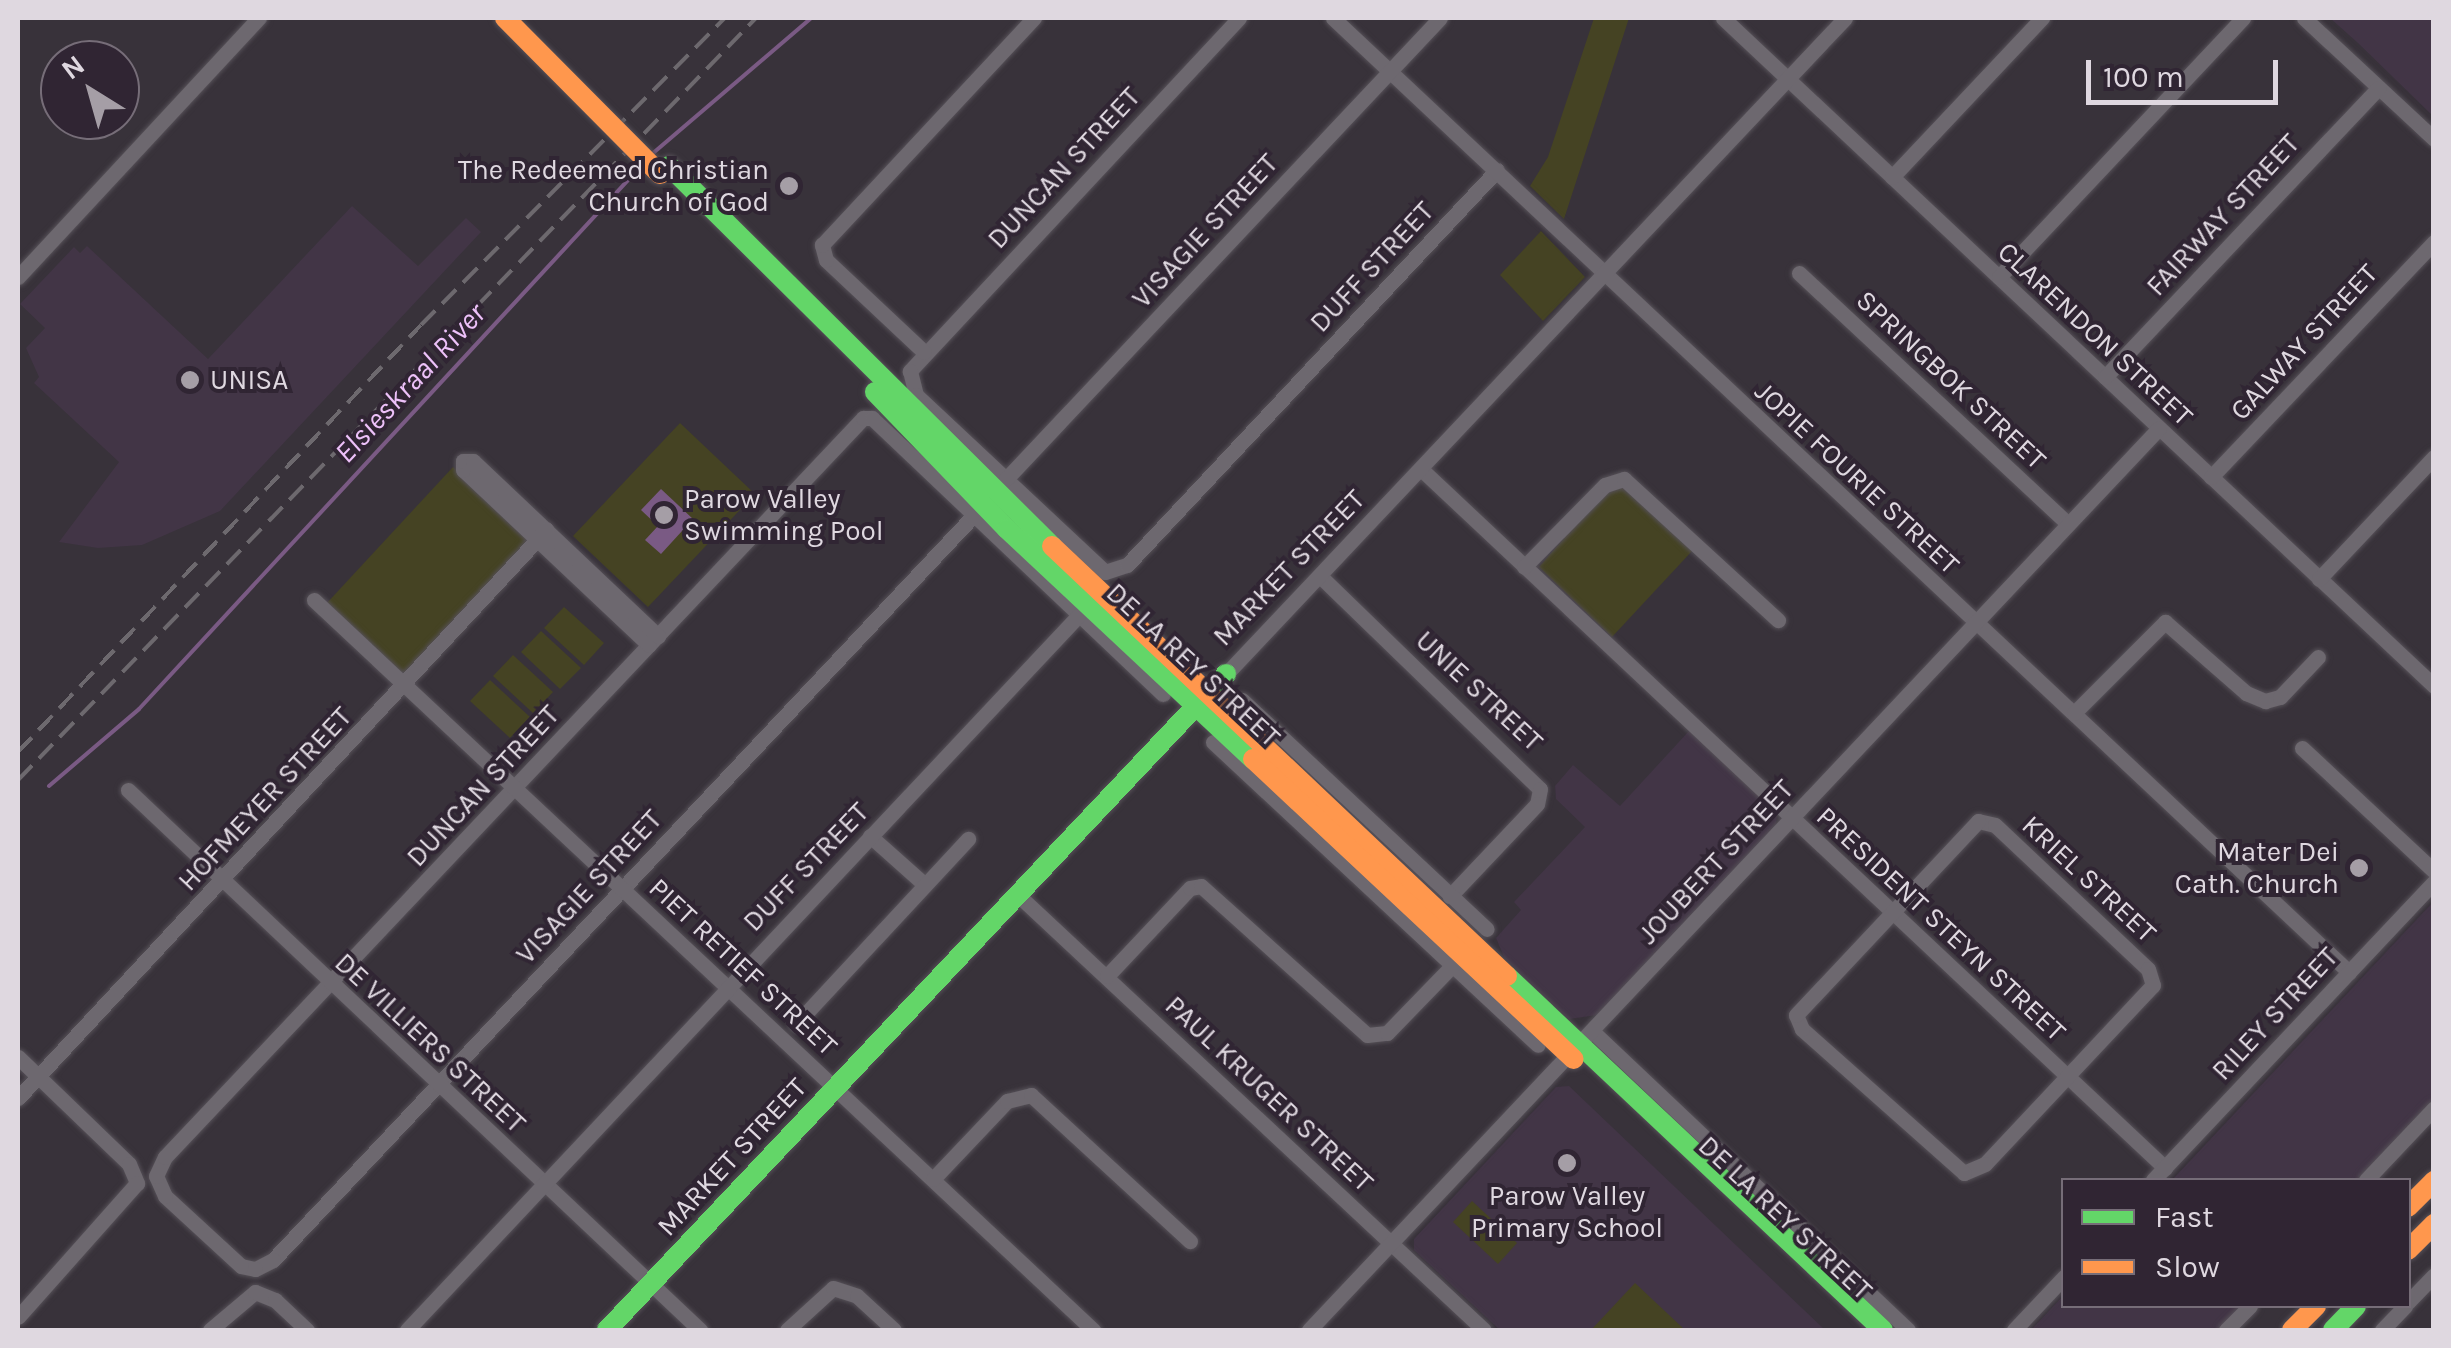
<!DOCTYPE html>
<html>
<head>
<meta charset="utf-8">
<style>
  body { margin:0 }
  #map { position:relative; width:2451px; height:1348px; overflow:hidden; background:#38323a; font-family:Karla,sans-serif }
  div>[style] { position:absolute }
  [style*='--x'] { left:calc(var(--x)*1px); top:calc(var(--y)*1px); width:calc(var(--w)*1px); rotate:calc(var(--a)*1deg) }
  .built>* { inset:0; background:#423546 }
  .green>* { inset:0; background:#454323 }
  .water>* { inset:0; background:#7a5a84 }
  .stream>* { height:4px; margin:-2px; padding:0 2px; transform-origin:2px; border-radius:2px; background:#7a5a84 }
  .roads { filter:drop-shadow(0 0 2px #555057) drop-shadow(0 0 2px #555057) }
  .street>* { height:15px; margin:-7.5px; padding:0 7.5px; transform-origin:7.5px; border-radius:7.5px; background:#6d686f }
  .fast>* { height:20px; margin:-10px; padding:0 10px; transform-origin:10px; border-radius:10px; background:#63d668 }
  .slow>* { height:20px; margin:-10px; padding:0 10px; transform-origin:10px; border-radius:10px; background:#ff974d }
  .rail>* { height:4px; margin-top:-2px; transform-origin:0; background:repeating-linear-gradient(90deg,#6d696e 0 20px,transparent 0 30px) }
  .bridges { filter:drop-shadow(0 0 2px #555057) drop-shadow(0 0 2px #555057) }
  .slow-bridge>* { height:20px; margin:-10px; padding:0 10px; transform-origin:10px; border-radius:10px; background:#ff974d }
  .dots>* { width:28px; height:28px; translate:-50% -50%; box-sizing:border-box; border:5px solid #302533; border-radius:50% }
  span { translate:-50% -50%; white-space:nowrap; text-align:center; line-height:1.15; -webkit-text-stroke:8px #302533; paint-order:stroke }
  .street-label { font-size:28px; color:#dfd8e0 }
  .poi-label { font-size:28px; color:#dfd8e0 }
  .right { translate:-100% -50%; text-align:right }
  .left { translate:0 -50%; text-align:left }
  .water-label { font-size:30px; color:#edc1f9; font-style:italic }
  .frame { position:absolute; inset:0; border:20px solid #dfd8e0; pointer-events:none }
  .legend { position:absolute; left:2061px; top:1178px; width:350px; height:130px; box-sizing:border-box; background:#302533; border:2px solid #766d78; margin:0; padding:12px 18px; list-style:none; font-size:30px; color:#dfd8e0 }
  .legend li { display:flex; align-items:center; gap:20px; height:50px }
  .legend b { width:50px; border:2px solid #766d78 }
  .north { position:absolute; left:40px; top:40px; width:100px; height:100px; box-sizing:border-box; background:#302533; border:2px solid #766d78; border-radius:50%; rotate:323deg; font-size:28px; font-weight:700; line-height:40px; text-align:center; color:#dfd8e0 }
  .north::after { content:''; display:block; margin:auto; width:35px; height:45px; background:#a59ea6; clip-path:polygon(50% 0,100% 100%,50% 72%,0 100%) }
  .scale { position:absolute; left:2086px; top:60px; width:192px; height:45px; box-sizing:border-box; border:5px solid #dfd8e0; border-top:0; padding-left:12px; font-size:30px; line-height:35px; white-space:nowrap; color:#dfd8e0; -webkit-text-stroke:8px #302533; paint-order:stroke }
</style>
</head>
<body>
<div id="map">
  <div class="built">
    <i style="clip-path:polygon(2330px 18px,2433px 18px,2433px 116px,2358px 43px)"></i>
    <i style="clip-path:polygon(352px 206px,418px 266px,466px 218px,481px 232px,220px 511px,142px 545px,98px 548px,59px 542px,119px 462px,34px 383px,39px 377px,26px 348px,45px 328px,20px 304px,74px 247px,80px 253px,87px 246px,208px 359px)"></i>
    <i style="clip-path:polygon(1689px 731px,1777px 813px,1776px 826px,1597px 1015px,1569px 1019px,1504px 957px,1496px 938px,1521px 910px,1514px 902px,1585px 827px,1556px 799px,1555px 786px,1573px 765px,1620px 806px)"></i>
    <i style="clip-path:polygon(2433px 902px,2433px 1108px,2365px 1180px,2172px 1180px)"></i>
    <i style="clip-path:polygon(1569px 1086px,1825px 1330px,1500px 1330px,1414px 1250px,1414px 1239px,1556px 1087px)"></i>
    <i style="clip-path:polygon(2063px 1296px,2064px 1306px,2248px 1306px,2225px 1330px,2031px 1330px)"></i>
  </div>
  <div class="green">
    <i style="clip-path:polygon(1594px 18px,1629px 18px,1564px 219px,1530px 186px,1548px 157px)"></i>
    <i style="clip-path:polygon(1541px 231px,1585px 277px,1543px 321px,1500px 275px)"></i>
    <i style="clip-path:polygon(680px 423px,755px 494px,648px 607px,573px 536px)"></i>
    <i style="clip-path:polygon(453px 467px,528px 540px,405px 678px,326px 604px)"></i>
    <i style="clip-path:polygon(1621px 486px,1693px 550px,1612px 637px,1539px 567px,1606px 490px)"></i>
    <i style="clip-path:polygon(564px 607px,604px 643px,584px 665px,544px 628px)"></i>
    <i style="clip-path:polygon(541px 631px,581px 668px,560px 689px,521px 652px)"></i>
    <i style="clip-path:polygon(513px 655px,553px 692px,533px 713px,493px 676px)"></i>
    <i style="clip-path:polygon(490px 680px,530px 717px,510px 738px,470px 701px)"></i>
    <i style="clip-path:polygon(1472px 1201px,1517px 1243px,1498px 1264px,1453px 1222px)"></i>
    <i style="clip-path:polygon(1635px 1283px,1685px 1330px,1591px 1330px)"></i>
  </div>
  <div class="water">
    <i style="clip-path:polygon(661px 489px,693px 519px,661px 554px,645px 540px,658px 526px,641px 510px)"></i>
  </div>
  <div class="stream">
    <i style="--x:652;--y:154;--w:209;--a:-40.5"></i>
    <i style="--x:49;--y:786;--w:118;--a:-40.5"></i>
    <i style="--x:139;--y:709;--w:741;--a:-47.24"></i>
  </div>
  <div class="roads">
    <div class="street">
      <i style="--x:1239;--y:18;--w:483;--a:133"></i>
      <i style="--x:910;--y:371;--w:25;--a:76"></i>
      <i style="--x:916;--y:395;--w:259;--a:43.1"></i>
      <i style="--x:1105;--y:572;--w:23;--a:-18"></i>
      <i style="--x:1127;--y:565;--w:541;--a:-46.87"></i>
      <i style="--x:1333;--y:18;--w:1394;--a:43.2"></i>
      <i style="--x:1723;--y:18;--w:976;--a:43.21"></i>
      <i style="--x:2304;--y:18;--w:178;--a:42.9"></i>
      <i style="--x:1892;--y:177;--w:219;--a:-46.7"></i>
      <i style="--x:1799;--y:273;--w:368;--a:43"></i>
      <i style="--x:18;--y:277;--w:354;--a:-47.1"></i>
      <i style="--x:1999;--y:277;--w:356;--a:-46.7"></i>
      <i style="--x:924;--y:352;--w:134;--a:-136.8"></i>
      <i style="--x:826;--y:260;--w:16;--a:-105"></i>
      <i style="--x:822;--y:245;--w:311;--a:-47"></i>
      <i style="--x:2105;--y:377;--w:398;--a:-46.6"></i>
      <i style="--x:1421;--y:469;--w:1021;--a:43.21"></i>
      <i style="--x:2211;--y:477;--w:324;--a:-46.5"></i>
      <i style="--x:1006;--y:479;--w:633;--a:-46.73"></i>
      <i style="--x:974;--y:515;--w:1023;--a:133.26"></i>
      <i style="--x:273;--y:1260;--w:20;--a:153"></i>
      <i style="--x:255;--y:1269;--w:14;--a:-168"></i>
      <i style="--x:241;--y:1266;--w:103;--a:-137.4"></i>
      <i style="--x:165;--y:1196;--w:22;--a:-114"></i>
      <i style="--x:156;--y:1176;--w:21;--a:-65"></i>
      <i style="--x:165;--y:1157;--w:1017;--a:-46.63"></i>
      <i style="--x:863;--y:418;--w:9;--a:0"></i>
      <i style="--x:872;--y:418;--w:401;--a:43.5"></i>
      <i style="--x:1524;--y:567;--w:115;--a:-45.4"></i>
      <i style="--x:1605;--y:485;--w:20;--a:-18"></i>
      <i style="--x:1624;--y:479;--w:209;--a:42.5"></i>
      <i style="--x:1320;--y:576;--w:306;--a:44.1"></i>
      <i style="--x:1540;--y:789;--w:15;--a:101"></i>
      <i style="--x:1537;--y:804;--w:127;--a:133.4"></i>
      <i style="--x:2319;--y:579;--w:168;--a:-46.7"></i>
      <i style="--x:314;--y:600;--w:1068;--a:43.14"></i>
      <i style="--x:649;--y:645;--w:255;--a:-136.7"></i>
      <i style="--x:463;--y:470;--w:9;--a:-90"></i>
      <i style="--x:463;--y:461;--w:10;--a:0"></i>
      <i style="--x:473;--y:461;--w:255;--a:43.4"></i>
      <i style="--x:1226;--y:674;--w:902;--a:-46.66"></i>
      <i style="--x:1242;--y:700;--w:335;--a:43.1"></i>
      <i style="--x:2074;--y:713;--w:129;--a:-45"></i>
      <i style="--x:2165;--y:622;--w:108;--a:41.2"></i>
      <i style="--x:2246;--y:693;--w:21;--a:23"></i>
      <i style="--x:2265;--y:701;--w:16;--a:-15"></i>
      <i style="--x:2280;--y:697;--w:55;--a:-46.5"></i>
      <i style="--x:1213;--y:742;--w:444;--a:43"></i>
      <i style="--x:2302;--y:748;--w:180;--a:43"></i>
      <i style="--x:128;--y:790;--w:787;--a:43.35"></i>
      <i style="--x:1978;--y:821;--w:17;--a:13"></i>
      <i style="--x:1995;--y:825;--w:210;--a:43.3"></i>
      <i style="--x:2148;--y:969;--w:17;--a:73"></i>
      <i style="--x:2153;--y:985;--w:245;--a:133.2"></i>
      <i style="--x:1985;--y:1164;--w:23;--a:157"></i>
      <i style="--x:1964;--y:1173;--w:217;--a:-138.4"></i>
      <i style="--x:1802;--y:1029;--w:15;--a:-113"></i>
      <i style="--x:1796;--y:1015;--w:266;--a:-46.8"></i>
      <i style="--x:870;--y:836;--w:72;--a:41.6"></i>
      <i style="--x:1018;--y:895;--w:637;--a:43.03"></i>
      <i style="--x:1107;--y:976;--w:121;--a:-46.7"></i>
      <i style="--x:1190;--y:888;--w:11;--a:-10"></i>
      <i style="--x:1201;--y:886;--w:223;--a:41.9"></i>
      <i style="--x:1367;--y:1035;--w:20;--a:-6"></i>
      <i style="--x:1387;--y:1033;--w:95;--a:-45.9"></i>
      <i style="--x:796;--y:1024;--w:253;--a:-47.1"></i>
      <i style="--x:1592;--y:1031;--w:435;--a:43.4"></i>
      <i style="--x:18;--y:1057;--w:154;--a:43.9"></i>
      <i style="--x:129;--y:1164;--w:21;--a:67"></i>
      <i style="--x:137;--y:1183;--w:179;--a:131.6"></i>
      <i style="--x:18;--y:1098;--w:776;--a:-47.09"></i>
      <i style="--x:933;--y:1179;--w:108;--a:-46.5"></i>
      <i style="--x:1007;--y:1101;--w:25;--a:-14"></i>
      <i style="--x:1031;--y:1095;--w:216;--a:42.6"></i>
      <i style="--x:2153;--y:1180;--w:410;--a:-46.7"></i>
      <i style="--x:2366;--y:1180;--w:99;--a:-46.6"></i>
      <i style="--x:2408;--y:1302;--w:37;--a:-46"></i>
      <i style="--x:210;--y:1330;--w:59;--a:-40.2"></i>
      <i style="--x:255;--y:1292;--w:22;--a:22"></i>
      <i style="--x:275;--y:1300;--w:44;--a:43.2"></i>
      <i style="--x:407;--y:1330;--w:981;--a:-46.78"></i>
      <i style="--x:787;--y:1330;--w:62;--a:-42.4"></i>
      <i style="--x:833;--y:1288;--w:25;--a:18"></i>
      <i style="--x:857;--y:1296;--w:50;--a:42.6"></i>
      <i style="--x:1309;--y:1330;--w:1239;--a:-46.7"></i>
      <i style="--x:2014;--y:1330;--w:73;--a:-46.7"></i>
      <i style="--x:2226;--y:1330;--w:34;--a:-45"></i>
      <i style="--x:2382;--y:1330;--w:33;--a:-46"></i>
    </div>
    <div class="fast">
      <i style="--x:669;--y:166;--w:540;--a:44.77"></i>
      <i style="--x:875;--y:392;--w:190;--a:46.1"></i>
      <i style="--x:1007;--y:529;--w:337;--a:43.1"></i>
      <i style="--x:1507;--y:976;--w:516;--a:43.27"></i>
      <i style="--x:607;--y:1330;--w:902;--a:-46.66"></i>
      <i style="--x:2333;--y:1330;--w:33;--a:-46"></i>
    </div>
    <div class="slow">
      <i style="--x:1052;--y:546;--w:626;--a:43.38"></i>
      <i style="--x:1253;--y:759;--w:439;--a:43.1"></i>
      <i style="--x:2408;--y:1207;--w:37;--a:-45"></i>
      <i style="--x:2408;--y:1250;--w:37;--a:-45"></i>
      <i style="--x:2292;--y:1330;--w:34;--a:-45"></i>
    </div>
  </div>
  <div class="rail">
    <i style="--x:18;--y:752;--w:587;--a:-46.66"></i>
    <i style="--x:421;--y:325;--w:432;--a:-45.3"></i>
    <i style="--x:18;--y:780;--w:1061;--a:-45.92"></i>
  </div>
  <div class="bridges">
    <div class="slow-bridge">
      <i style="--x:505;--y:18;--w:220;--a:45.2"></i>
    </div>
  </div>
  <div class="dots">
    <i style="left:789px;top:186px;background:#a59ea6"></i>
    <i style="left:190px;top:380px;background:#a59ea6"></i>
    <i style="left:664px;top:515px;background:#a59ea6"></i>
    <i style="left:2359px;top:868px;background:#a59ea6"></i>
    <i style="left:1567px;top:1163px;background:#a59ea6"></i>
  </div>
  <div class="street-label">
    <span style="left:1064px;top:168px;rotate:-47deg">DUNCAN STREET</span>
    <span style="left:2223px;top:215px;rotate:-47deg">FAIRWAY STREET</span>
    <span style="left:1205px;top:231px;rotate:-47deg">VISAGIE STREET</span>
    <span style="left:1372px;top:267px;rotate:-47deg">DUFF STREET</span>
    <span style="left:2095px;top:334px;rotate:43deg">CLARENDON STREET</span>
    <span style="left:2304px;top:342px;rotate:-47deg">GALWAY STREET</span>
    <span style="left:1951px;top:380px;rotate:43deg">SPRINGBOK STREET</span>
    <span style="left:1857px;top:478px;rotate:43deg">JOPIE FOURIE STREET</span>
    <span style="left:1289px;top:568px;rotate:-46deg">MARKET STREET</span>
    <span style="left:1193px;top:665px;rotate:43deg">DE LA REY STREET</span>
    <span style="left:1479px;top:691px;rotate:43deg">UNIE STREET</span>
    <span style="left:483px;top:786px;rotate:-47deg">DUNCAN STREET</span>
    <span style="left:265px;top:799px;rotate:-47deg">HOFMEYER STREET</span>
    <span style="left:1716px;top:862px;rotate:-47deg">JOUBERT STREET</span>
    <span style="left:806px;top:867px;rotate:-46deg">DUFF STREET</span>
    <span style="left:2089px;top:879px;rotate:43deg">KRIEL STREET</span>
    <span style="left:589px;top:887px;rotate:-47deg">VISAGIE STREET</span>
    <span style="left:1941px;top:924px;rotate:43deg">PRESIDENT STEYN STREET</span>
    <span style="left:743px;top:967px;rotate:43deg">PIET RETIEF STREET</span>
    <span style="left:2275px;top:1014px;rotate:-47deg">RILEY STREET</span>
    <span style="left:430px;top:1043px;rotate:43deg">DE VILLIERS STREET</span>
    <span style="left:1269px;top:1094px;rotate:43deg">PAUL KRUGER STREET</span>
    <span style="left:732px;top:1157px;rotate:-47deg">MARKET STREET</span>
    <span style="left:1785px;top:1218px;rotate:43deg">DE LA REY STREET</span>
  </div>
  <div class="poi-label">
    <span class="right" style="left:769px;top:186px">The Redeemed Christian<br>Church of God</span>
    <span class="left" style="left:210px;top:380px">UNISA</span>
    <span class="left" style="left:684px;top:515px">Parow Valley<br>Swimming Pool</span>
    <span class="right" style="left:2339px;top:868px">Mater Dei<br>Cath. Church</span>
    <span style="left:1567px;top:1212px">Parow Valley<br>Primary School</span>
  </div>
  <div class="water-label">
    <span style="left:410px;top:383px;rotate:-47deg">Elsieskraal River</span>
  </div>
  <div class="frame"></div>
  <ul class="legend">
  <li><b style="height:12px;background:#63d668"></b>Fast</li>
  <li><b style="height:12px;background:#ff974d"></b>Slow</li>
  </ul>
  <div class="north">N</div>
  <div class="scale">100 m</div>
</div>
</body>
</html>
